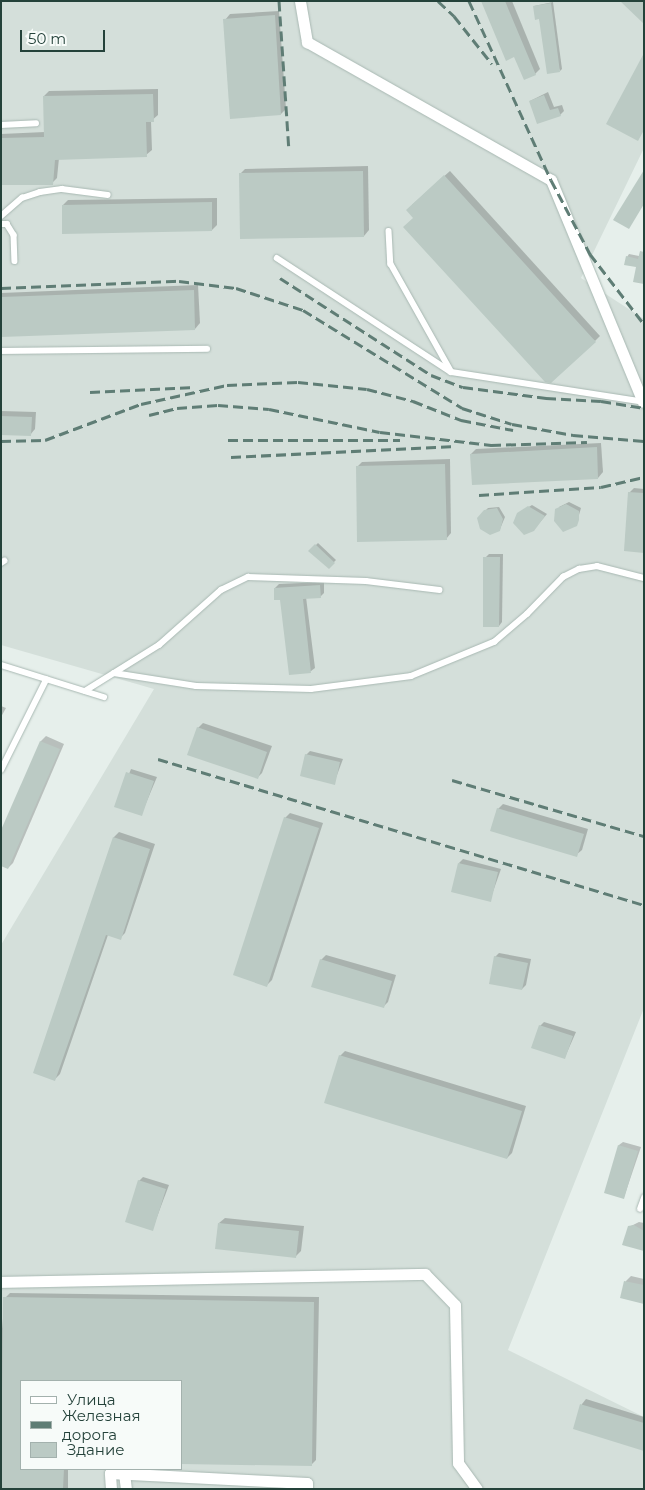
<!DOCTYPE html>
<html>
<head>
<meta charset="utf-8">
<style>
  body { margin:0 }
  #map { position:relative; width:645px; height:1490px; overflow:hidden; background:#e6efeb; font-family:Montserrat,sans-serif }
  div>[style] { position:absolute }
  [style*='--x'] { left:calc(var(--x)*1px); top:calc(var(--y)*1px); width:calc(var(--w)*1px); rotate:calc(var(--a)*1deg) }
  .built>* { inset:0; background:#d4dfda }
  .shadow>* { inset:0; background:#0003 }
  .building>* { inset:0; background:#bbcac4 }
  .roads { filter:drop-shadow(0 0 1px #a8b8b2) drop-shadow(0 0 1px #a8b8b2) }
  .service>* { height:5.5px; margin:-2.75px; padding:0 2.75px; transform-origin:2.75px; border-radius:2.75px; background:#fff }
  .minor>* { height:11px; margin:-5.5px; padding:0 5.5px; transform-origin:5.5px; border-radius:5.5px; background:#fff }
  .rail>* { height:3px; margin-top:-1.5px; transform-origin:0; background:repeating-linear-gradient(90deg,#5f7d75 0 10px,transparent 0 15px) }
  span { translate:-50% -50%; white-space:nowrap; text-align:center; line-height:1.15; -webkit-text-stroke:4px #f7fbf9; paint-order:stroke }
  .frame { position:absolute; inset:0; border:2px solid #24423a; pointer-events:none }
  .legend { position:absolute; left:20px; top:1380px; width:162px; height:90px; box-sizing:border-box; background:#f7fbf9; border:1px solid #a3b1ad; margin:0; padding:6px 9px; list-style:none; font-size:15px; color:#24423a }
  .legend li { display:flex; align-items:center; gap:10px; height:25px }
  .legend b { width:25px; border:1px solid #a3b1ad }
  .scale { position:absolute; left:20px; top:30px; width:85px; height:22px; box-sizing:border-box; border:2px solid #24423a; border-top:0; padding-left:6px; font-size:15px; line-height:18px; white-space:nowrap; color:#24423a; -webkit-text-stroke:4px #f7fbf9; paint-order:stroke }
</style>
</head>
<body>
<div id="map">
  <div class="built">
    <i style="clip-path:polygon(evenodd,1px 1px,644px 1px,644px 148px,581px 278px,644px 319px,644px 1008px,508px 1350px,644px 1417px,644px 1489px,1px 1489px,1px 945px,154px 689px,1px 645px,1px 1px,21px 1381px,181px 1381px,181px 1469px,21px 1469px,21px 1381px)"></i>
  </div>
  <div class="shadow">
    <i style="clip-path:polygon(483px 1px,512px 1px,540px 69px,535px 74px,515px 55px)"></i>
    <i style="clip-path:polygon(553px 2px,562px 69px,560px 71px,534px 6px)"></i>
    <i style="clip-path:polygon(279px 11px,286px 109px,281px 114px,231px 117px,225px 20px,230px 14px)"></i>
    <i style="clip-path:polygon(158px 89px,158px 115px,151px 121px,152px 150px,146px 155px,59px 158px,57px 178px,52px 183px,1px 184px,1px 134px,45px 132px,44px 96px,49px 91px)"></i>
    <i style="clip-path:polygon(548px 92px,554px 107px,562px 105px,564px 111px,560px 115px,530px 101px)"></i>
    <i style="clip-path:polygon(368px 166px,369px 230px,364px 236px,240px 174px,245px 169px)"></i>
    <i style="clip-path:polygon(450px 171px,600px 336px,595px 341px,415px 218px,412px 205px)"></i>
    <i style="clip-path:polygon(217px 198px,217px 225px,212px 230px,63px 205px,68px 200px)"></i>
    <i style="clip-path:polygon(629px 254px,644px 257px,638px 266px,627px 257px)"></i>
    <i style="clip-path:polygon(198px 285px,200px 323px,195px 329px,1px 336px,1px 293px)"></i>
    <i style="clip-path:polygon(1px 411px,36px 412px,35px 429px,30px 435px,1px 433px)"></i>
    <i style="clip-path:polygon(601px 443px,603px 472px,598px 478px,471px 454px,476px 449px)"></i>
    <i style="clip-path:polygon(450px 459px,451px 533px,446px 539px,357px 467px,362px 462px)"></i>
    <i style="clip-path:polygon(634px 488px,644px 489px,644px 551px,629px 493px)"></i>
    <i style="clip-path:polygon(569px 502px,581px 508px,576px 525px,559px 507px)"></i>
    <i style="clip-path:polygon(532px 505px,547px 514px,536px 527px,519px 513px)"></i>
    <i style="clip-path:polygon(499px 507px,505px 517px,500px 529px,478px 518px,488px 508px)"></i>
    <i style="clip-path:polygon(318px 543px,336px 560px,329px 567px,310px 551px)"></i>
    <i style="clip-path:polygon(489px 554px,503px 554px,502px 622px,499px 626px,485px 558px)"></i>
    <i style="clip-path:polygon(324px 582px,324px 593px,320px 597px,306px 597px,315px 668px,311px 671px,290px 674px,281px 599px,275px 588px,279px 584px)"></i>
    <i style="clip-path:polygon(1px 706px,6px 708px,1px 717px)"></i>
    <i style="clip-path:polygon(203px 723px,272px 746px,262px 773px,257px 778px,198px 728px)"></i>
    <i style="clip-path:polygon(46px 736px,64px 744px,13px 863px,8px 868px,41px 741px)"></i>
    <i style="clip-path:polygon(310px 751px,343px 759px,334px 783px,306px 755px)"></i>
    <i style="clip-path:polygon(131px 769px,157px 777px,141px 815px,116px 806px)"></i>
    <i style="clip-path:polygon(503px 804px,588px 829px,582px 850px,576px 855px,498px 809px)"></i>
    <i style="clip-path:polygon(290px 813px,323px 823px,272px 980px,267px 985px,285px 818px)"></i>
    <i style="clip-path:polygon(119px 832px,155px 844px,125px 933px,120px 938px,108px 935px,60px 1074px,55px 1079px,114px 837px)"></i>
    <i style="clip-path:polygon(463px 859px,501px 869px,490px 900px,459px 863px)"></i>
    <i style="clip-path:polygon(499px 953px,531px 959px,526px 985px,522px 989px,495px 957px)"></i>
    <i style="clip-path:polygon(326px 955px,396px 975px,388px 1002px,383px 1007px,321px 960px)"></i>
    <i style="clip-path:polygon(544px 1022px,576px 1032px,565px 1057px,540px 1026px)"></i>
    <i style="clip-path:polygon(345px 1051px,526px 1106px,512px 1153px,507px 1158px,340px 1056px)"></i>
    <i style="clip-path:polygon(623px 1142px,641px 1147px,624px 1197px,619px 1145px)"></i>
    <i style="clip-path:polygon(143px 1177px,169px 1185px,152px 1230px,139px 1181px)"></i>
    <i style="clip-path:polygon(225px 1218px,304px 1226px,301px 1251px,296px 1256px,219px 1223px)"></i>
    <i style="clip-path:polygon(639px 1222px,644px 1223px,644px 1250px,629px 1227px)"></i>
    <i style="clip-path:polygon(631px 1276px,644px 1279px,644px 1302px,621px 1297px,626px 1281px)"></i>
    <i style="clip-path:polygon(10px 1293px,319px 1297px,316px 1460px,311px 1465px,181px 1381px,21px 1381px,21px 1469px,68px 1469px,68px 1489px,1px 1489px,1px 1339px,5px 1298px)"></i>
    <i style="clip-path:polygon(586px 1399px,644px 1417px,644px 1449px,574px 1428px,582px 1404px)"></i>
  </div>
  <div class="building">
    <i style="clip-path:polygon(481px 1px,505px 1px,536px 75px,524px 80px,514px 57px,506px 61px)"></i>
    <i style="clip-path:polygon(620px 1px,644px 1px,644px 24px)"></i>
    <i style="clip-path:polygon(551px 3px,560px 72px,547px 74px,539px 19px,535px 20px,533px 6px)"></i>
    <i style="clip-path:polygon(275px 15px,281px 115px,230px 119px,223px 19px)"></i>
    <i style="clip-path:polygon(644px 53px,644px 130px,638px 141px,606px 124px)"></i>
    <i style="clip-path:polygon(153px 94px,154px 122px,146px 122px,147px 157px,55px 160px,53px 185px,1px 185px,1px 138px,44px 137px,43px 96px)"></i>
    <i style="clip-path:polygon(544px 95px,550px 110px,558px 108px,561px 116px,537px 124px,529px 101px)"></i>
    <i style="clip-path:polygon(644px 170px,644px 204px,629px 229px,613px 220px)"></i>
    <i style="clip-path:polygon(363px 171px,364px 237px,240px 239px,239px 173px)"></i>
    <i style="clip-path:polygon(444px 175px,596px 342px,551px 383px,545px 382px,403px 227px,413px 218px,406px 210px)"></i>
    <i style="clip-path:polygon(212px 202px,212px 231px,62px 234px,62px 205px)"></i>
    <i style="clip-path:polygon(640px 251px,644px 252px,644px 284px,633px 282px,636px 267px,624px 265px,626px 256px,638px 259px)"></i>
    <i style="clip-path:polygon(194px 290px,195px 330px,1px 337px,1px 297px)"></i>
    <i style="clip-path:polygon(1px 416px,32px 417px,31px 436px,1px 435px)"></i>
    <i style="clip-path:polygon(597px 447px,598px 479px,472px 485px,470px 454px)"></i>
    <i style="clip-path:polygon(445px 464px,447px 540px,357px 542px,356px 466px)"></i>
    <i style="clip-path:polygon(628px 492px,644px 493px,644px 553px,624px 551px)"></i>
    <i style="clip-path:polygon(566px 504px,579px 511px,579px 520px,577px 526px,563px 532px,554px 521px,555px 509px)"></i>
    <i style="clip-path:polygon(528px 506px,545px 516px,534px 531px,524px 535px,513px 523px,517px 513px)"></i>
    <i style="clip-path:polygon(497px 508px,503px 519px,500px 531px,490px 535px,480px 529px,477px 518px,484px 510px)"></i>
    <i style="clip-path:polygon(315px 544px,335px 563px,329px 569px,308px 551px)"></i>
    <i style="clip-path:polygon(483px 557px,500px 557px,499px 627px,483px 627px)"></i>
    <i style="clip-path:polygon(320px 585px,321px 598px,303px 599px,311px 673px,289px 675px,280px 600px,274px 600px,274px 588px)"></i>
    <i style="clip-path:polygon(197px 727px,267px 752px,258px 779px,187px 755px)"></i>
    <i style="clip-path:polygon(40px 741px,60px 749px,8px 869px,1px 866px,1px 830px)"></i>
    <i style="clip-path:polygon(305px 754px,340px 762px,335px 785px,300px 776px)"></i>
    <i style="clip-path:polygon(126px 772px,154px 781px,142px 816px,114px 807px)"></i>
    <i style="clip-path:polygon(497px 808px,584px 834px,577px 857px,490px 831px)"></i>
    <i style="clip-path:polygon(284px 817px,319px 828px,267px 987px,233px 975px)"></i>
    <i style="clip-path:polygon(113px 837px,150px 849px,121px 940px,106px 935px,55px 1081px,33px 1073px)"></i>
    <i style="clip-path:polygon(458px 863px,498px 872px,491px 902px,451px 892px)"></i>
    <i style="clip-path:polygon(494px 956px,528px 963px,522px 990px,489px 984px)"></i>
    <i style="clip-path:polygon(320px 959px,392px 981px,384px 1008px,311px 987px)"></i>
    <i style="clip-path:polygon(539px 1025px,573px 1036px,565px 1059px,531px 1048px)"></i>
    <i style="clip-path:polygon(339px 1055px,522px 1111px,507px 1159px,324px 1103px)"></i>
    <i style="clip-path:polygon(618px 1145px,638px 1151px,624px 1199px,604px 1193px)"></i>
    <i style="clip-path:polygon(138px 1180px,166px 1189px,153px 1231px,125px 1222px)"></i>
    <i style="clip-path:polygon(218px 1223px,299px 1231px,296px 1258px,215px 1249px)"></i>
    <i style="clip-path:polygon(634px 1225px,644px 1231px,644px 1251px,622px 1245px,628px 1226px)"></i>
    <i style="clip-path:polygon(624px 1281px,644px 1285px,644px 1304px,620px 1298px)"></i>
    <i style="clip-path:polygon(3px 1297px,314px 1302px,312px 1466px,181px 1464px,181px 1381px,21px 1381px,21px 1469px,64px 1469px,63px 1489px,1px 1489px)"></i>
    <i style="clip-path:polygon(580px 1404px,644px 1423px,644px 1451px,573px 1429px)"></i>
  </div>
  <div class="roads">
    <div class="service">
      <i style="--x:1;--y:125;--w:35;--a:-3"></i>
      <i style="--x:1;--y:216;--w:28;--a:-41"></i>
      <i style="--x:22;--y:198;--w:19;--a:-18"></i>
      <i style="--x:40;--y:192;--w:22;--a:-8"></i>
      <i style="--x:62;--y:189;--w:46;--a:7.4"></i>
      <i style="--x:1;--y:224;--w:6;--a:0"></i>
      <i style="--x:7;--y:224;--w:13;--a:58"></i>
      <i style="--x:14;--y:235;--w:26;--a:88"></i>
      <i style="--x:389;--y:231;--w:33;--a:87"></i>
      <i style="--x:391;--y:264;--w:123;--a:60.7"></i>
      <i style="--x:277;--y:258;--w:208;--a:33.2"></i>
      <i style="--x:451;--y:372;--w:195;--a:8.8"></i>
      <i style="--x:1;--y:351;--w:206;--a:-0.6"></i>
      <i style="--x:1;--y:563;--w:4;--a:-34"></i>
      <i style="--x:1;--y:665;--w:108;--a:17.3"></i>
      <i style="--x:114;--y:673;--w:83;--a:9"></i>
      <i style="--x:196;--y:686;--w:115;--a:1.5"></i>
      <i style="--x:311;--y:689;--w:101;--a:-7.4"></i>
      <i style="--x:411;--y:676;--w:90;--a:-22.3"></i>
      <i style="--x:494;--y:642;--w:43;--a:-40.3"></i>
      <i style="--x:527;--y:614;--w:52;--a:-45.8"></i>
      <i style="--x:563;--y:577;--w:18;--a:-27"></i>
      <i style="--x:579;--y:569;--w:18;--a:-9"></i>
      <i style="--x:597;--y:566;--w:49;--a:14.3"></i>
      <i style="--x:85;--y:691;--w:87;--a:-31.9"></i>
      <i style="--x:159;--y:645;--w:83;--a:-41.6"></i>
      <i style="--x:221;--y:590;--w:30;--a:-26"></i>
      <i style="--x:248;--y:577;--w:118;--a:1.9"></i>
      <i style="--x:366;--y:581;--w:74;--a:7"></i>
      <i style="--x:1;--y:770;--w:101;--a:-63.4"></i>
      <i style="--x:640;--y:1209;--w:12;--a:-70"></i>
    </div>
    <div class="minor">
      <i style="--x:300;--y:1;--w:42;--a:80.3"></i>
      <i style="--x:307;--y:42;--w:280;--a:29.5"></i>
      <i style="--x:551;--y:180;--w:240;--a:67.5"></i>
      <i style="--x:1;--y:1282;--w:424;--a:-1.1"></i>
      <i style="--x:425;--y:1274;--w:43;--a:45.9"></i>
      <i style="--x:455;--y:1305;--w:158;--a:88.9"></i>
      <i style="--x:458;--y:1463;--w:32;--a:54"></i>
      <i style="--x:124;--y:1473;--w:16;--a:83"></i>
      <i style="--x:111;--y:1489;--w:16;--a:-94"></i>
      <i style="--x:110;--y:1473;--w:197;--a:2.9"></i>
      <i style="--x:307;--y:1483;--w:6;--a:90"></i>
    </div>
  </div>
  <div class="rail">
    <i style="--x:279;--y:1;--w:150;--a:86.2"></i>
    <i style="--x:438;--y:1;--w:22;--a:43"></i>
    <i style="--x:454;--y:16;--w:61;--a:51.6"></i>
    <i style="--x:469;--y:1;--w:197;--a:65.4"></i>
    <i style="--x:551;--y:180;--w:84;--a:62.2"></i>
    <i style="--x:590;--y:254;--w:88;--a:52.4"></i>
    <i style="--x:280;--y:278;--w:179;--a:32.7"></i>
    <i style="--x:431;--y:375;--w:34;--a:21"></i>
    <i style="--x:463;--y:387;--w:84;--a:7.5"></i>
    <i style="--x:546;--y:398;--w:55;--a:3.1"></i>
    <i style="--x:601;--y:401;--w:44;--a:9.2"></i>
    <i style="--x:1;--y:288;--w:178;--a:-2.3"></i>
    <i style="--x:179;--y:281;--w:57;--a:7"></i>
    <i style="--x:236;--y:288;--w:71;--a:18.2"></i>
    <i style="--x:303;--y:310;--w:187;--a:31.6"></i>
    <i style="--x:462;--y:408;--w:52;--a:17.7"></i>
    <i style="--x:512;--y:424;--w:62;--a:10.2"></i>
    <i style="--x:573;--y:435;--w:71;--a:4.8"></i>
    <i style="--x:90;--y:392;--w:105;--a:-2.7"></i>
    <i style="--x:149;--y:415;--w:29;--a:-14"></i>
    <i style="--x:177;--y:408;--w:41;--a:-4.2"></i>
    <i style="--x:218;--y:405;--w:51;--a:4.5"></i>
    <i style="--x:269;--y:409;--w:113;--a:11.7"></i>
    <i style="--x:380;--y:432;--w:112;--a:6.7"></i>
    <i style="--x:491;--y:445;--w:96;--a:-1.8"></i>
    <i style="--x:228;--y:440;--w:172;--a:0"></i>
    <i style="--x:1;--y:441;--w:44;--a:-1.3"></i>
    <i style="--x:45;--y:440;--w:103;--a:-20.6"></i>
    <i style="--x:141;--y:404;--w:88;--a:-12.5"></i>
    <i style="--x:227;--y:385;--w:71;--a:-2.4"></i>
    <i style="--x:298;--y:382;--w:69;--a:5.8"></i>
    <i style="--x:367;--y:389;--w:48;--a:14.6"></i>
    <i style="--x:413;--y:401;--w:52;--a:21.6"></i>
    <i style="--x:461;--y:420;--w:53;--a:10.9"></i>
    <i style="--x:231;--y:457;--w:225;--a:-2.8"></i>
    <i style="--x:479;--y:495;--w:122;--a:-3.8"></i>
    <i style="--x:601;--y:487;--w:44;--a:-13.1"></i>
    <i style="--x:158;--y:759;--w:507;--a:16.72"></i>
    <i style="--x:452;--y:780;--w:200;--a:16.3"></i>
  </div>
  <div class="frame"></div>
  <ul class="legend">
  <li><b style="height:6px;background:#fff"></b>Улица</li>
  <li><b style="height:6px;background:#5f7d75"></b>Железная дорога</li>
  <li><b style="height:14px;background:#bbcac4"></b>Здание</li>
  </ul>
  <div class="scale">50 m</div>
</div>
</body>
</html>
